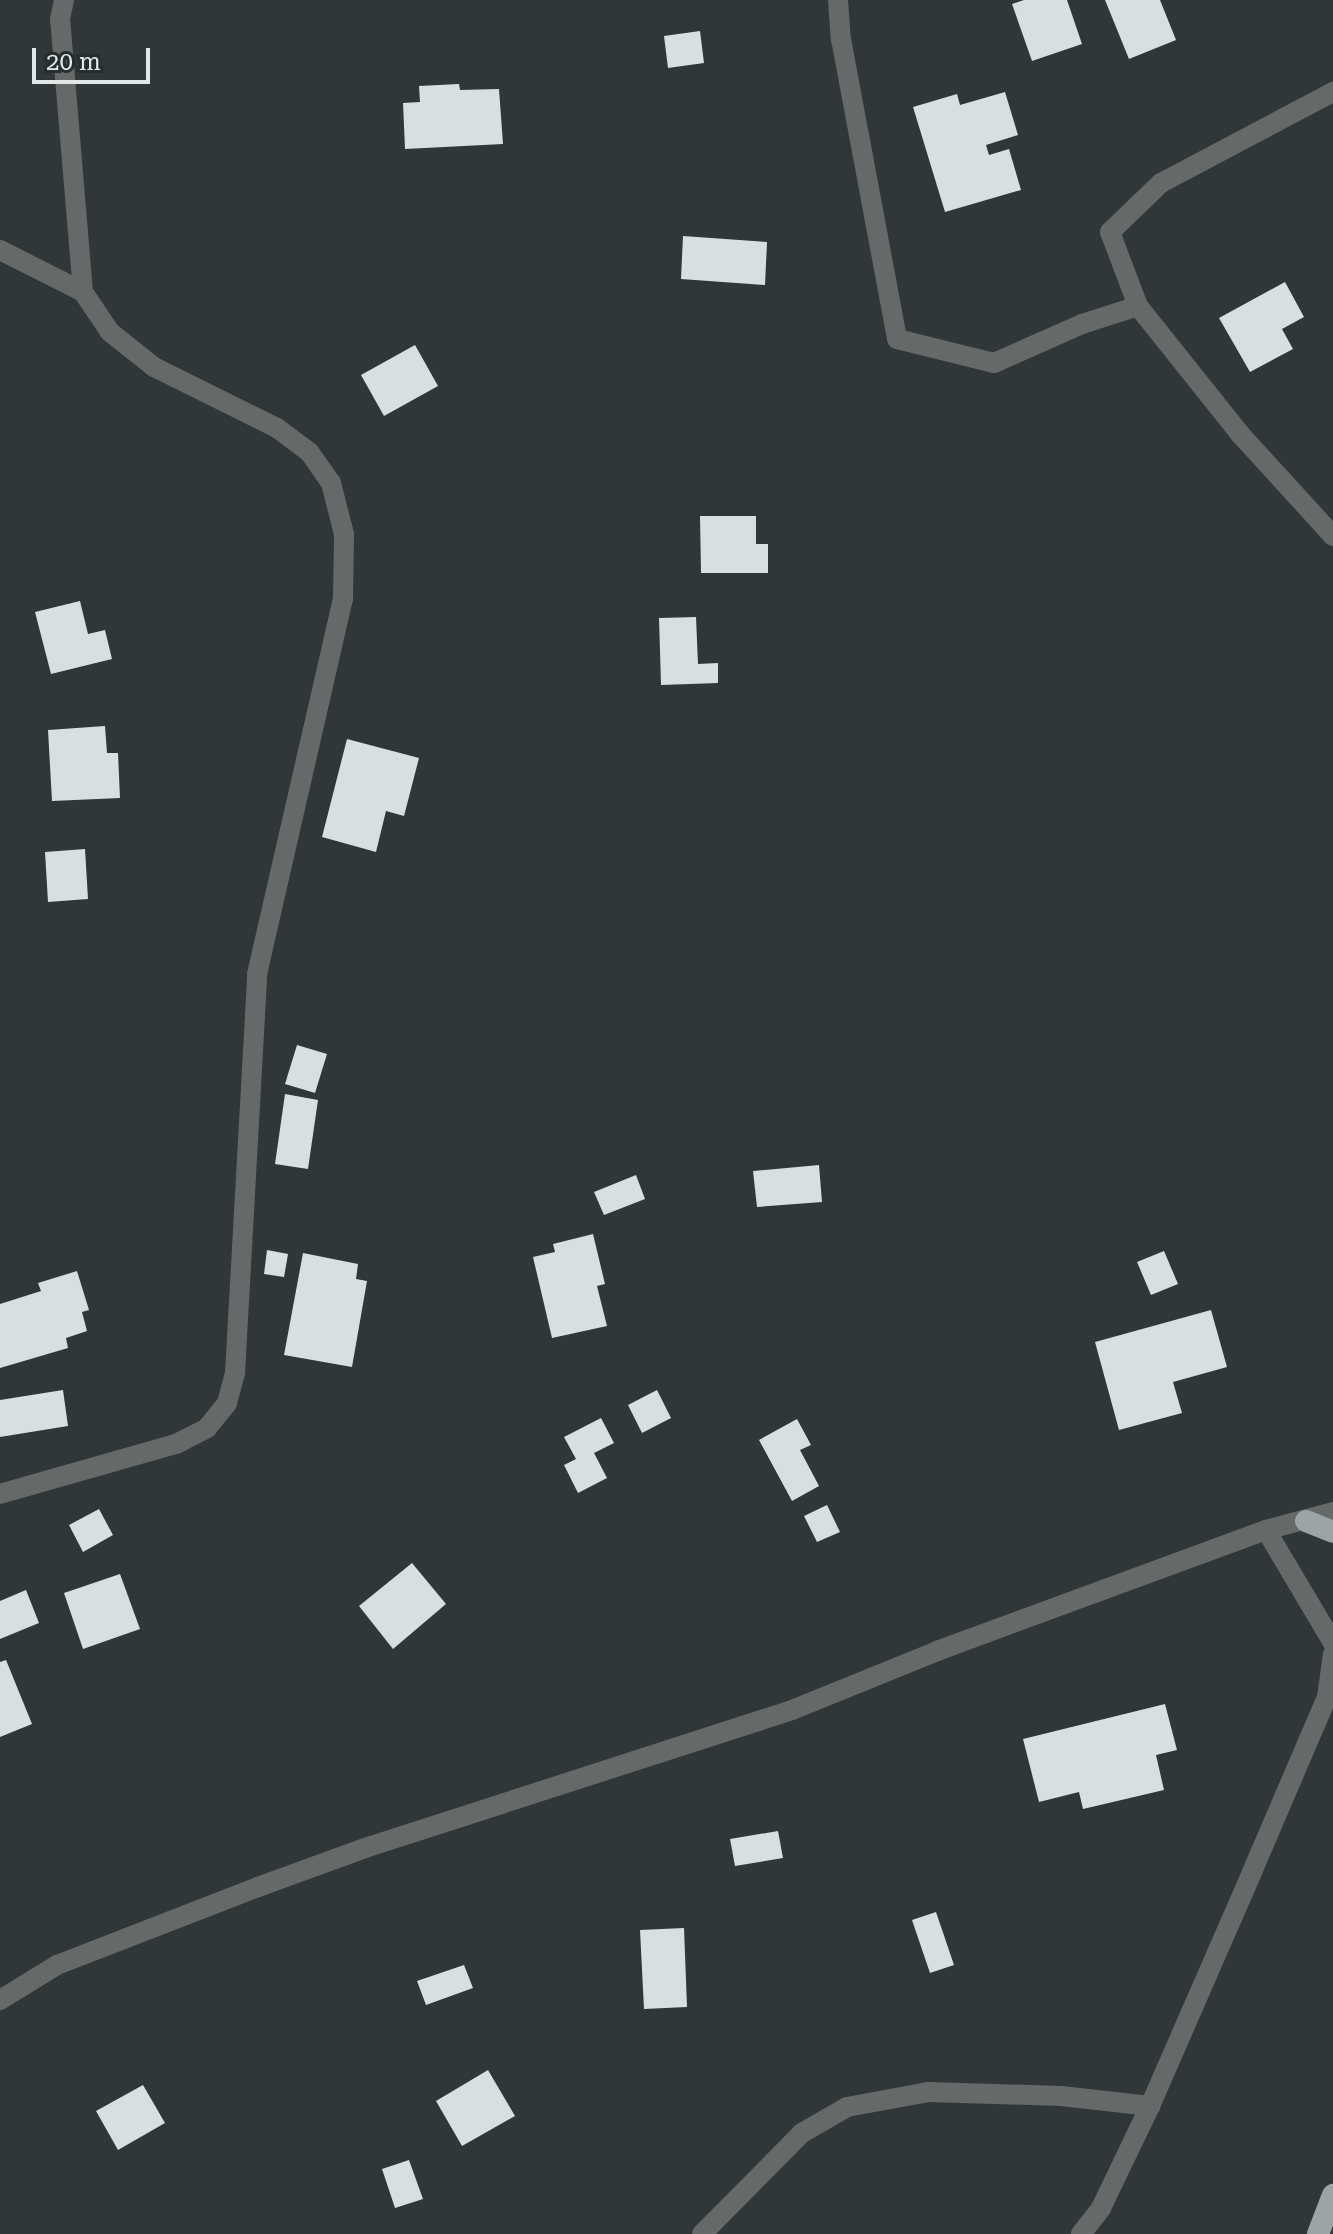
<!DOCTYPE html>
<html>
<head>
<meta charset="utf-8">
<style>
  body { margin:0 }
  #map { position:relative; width:1333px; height:2234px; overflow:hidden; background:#2f3738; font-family:"Roboto Serif",serif }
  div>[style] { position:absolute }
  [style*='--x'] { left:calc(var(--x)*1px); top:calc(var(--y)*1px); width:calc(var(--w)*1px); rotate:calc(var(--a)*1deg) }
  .building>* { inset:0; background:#d6e0e1 }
  .service>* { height:20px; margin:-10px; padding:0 10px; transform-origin:10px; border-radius:10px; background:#656969 }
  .minor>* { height:20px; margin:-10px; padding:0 10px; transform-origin:10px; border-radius:10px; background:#656969 }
  .tertiary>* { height:20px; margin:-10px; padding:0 10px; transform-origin:10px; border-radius:10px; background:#656969 }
  .trunk>* { height:22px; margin:-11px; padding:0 11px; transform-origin:11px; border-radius:11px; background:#9ca5a6 }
  span { translate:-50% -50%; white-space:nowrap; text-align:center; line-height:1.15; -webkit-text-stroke:8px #252d2e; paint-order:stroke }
  .scale { position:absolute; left:32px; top:48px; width:118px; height:36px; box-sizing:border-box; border:4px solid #e2e8e8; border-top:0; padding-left:10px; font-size:24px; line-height:28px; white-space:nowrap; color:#e2e8e8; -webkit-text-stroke:6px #252d2e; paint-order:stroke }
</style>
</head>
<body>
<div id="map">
  <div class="building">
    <i style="clip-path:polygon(1024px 0,1067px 0,1082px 44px,1032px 61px,1012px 4px)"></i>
    <i style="clip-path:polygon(1105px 0,1160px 0,1176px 40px,1129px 59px)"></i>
    <i style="clip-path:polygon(700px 31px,704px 63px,668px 68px,664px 36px)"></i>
    <i style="clip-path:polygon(459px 84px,460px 90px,499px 89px,503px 144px,405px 149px,403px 103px,420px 102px,419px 86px)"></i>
    <i style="clip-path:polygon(1005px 92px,1018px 135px,986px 145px,989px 155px,1009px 149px,1021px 190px,945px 212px,913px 107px,957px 94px,960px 105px)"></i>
    <i style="clip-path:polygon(683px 236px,767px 242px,765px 285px,681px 279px)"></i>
    <i style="clip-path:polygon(1285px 282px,1304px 317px,1282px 329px,1293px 349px,1250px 372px,1219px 318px)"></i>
    <i style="clip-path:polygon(415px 345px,438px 386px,384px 416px,361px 375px)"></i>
    <i style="clip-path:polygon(700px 516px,756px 516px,756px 544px,768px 544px,768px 573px,701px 573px)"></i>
    <i style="clip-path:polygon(80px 601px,88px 634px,105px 630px,112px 659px,51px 674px,35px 612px)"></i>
    <i style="clip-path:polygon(696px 617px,698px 664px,718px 663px,718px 683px,661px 685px,659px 618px)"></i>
    <i style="clip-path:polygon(105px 726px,107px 753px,118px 753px,120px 798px,52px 801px,48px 730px)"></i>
    <i style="clip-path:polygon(347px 739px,419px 758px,404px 816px,386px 811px,376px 852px,322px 837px)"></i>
    <i style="clip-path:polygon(85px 849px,88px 899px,48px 902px,45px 852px)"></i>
    <i style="clip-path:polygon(297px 1045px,327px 1054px,315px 1093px,285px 1084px)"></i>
    <i style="clip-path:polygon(285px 1094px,318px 1100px,308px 1169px,275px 1164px)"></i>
    <i style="clip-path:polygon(819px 1165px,822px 1202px,757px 1207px,753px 1171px)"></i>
    <i style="clip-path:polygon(636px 1175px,645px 1199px,604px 1215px,594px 1192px)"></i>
    <i style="clip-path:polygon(593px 1234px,605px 1284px,597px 1286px,607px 1326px,552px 1338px,533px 1257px,555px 1252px,553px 1244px)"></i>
    <i style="clip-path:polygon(267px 1250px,288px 1254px,284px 1277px,264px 1274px)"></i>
    <i style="clip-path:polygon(1164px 1251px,1178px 1284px,1151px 1295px,1137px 1262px)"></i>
    <i style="clip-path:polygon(303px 1253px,358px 1264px,356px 1279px,367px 1281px,352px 1367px,284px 1355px)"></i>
    <i style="clip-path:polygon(77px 1271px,89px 1310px,82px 1312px,87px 1331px,66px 1338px,68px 1348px,0 1368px,0 1304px,41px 1291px,38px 1283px)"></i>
    <i style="clip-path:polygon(1211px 1310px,1227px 1367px,1173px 1382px,1182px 1413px,1119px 1430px,1095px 1342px)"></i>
    <i style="clip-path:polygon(63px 1390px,68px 1426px,0 1437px,0 1400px)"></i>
    <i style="clip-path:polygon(657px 1390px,671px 1418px,642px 1433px,628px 1405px)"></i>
    <i style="clip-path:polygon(601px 1418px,614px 1443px,594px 1453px,607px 1478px,578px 1493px,564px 1465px,576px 1459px,564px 1437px)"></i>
    <i style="clip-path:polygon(797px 1419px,811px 1445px,800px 1450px,819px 1486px,792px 1501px,759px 1440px)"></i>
    <i style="clip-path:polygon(827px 1505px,840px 1532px,817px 1542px,804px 1516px)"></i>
    <i style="clip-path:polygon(99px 1509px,113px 1535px,83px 1552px,69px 1525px)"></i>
    <i style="clip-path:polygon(412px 1563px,446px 1604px,393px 1649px,359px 1606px)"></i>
    <i style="clip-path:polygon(120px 1574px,140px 1629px,83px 1649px,64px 1593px)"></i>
    <i style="clip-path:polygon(26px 1590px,39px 1623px,0 1639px,0 1601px)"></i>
    <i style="clip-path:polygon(6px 1660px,32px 1724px,0 1737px,0 1662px)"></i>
    <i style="clip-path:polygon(1165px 1704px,1177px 1750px,1156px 1755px,1164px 1790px,1083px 1809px,1079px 1792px,1039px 1802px,1023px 1739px)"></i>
    <i style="clip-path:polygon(778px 1831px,783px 1858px,735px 1866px,730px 1839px)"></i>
    <i style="clip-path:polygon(936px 1912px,954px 1965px,930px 1973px,912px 1920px)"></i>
    <i style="clip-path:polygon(684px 1928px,687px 2007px,644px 2009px,640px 1930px)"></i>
    <i style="clip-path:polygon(464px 1965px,473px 1988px,426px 2005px,417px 1981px)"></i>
    <i style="clip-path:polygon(488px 2070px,515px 2116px,462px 2146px,436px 2101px)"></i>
    <i style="clip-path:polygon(143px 2085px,165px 2123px,118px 2150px,96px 2111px)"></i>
    <i style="clip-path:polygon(409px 2160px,423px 2199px,395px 2208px,382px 2169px)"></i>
  </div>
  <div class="service">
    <i style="--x:0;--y:250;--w:93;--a:26.8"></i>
    <i style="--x:1138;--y:306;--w:79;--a:-110.7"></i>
    <i style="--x:1110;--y:232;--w:71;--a:-43.9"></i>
    <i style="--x:1161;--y:183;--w:195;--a:-27.9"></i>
    <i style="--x:0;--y:1494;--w:183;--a:-15.9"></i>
    <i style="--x:176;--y:1444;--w:35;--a:-27"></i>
    <i style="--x:207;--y:1428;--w:32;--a:-51"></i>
    <i style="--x:227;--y:1403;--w:31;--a:-75"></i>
    <i style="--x:235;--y:1373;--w:400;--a:-86.8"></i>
    <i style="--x:257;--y:974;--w:385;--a:-77.1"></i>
    <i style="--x:343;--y:599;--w:65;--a:-89.1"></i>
    <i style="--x:344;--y:534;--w:53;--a:-104.3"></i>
    <i style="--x:331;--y:483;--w:38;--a:-125"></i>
    <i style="--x:309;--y:452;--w:40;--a:-143"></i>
    <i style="--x:277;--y:428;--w:137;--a:-153.6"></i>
    <i style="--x:154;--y:367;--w:56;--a:-141.5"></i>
    <i style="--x:110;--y:332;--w:48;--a:-124"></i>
    <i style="--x:83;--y:292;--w:274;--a:-94.8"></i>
    <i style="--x:60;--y:19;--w:19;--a:-78"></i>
  </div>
  <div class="minor">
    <i style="--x:838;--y:0;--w:39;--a:86"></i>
    <i style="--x:841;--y:39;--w:305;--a:79.4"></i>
    <i style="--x:897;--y:339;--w:100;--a:13.9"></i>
    <i style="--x:994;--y:363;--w:96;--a:-23.9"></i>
    <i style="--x:1082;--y:324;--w:59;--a:-17.8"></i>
    <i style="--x:1138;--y:306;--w:164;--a:51.4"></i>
    <i style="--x:1240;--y:434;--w:138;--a:47.6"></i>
    <i style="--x:1266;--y:1530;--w:131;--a:59.3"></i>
    <i style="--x:702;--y:2234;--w:142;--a:-45.3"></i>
    <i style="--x:802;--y:2133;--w:52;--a:-30"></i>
    <i style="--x:847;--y:2107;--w:82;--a:-10.5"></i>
    <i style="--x:928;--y:2092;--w:133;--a:1.7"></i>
    <i style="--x:1061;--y:2096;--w:90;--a:6.4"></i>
    <i style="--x:1081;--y:2234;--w:33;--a:-52"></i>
    <i style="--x:1101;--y:2208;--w:113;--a:-64.3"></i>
    <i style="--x:1150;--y:2106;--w:255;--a:-66.4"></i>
    <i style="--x:1252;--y:1872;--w:190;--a:-66.8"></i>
    <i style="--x:1327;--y:1697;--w:43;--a:-82.1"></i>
  </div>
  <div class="tertiary">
    <i style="--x:0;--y:2000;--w:67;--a:-31.6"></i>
    <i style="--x:57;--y:1965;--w:216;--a:-21.2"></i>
    <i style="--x:258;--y:1887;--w:114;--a:-20"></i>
    <i style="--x:365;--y:1848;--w:449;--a:-17.9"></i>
    <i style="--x:792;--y:1710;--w:157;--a:-22.1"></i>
    <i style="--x:937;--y:1651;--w:351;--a:-20.2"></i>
    <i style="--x:1266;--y:1530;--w:69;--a:-15"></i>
  </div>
  <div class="trunk">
    <i style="--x:1306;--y:1521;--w:29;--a:22"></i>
    <i style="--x:1318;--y:2234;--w:42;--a:-69"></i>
  </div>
  <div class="scale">20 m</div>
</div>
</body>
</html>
